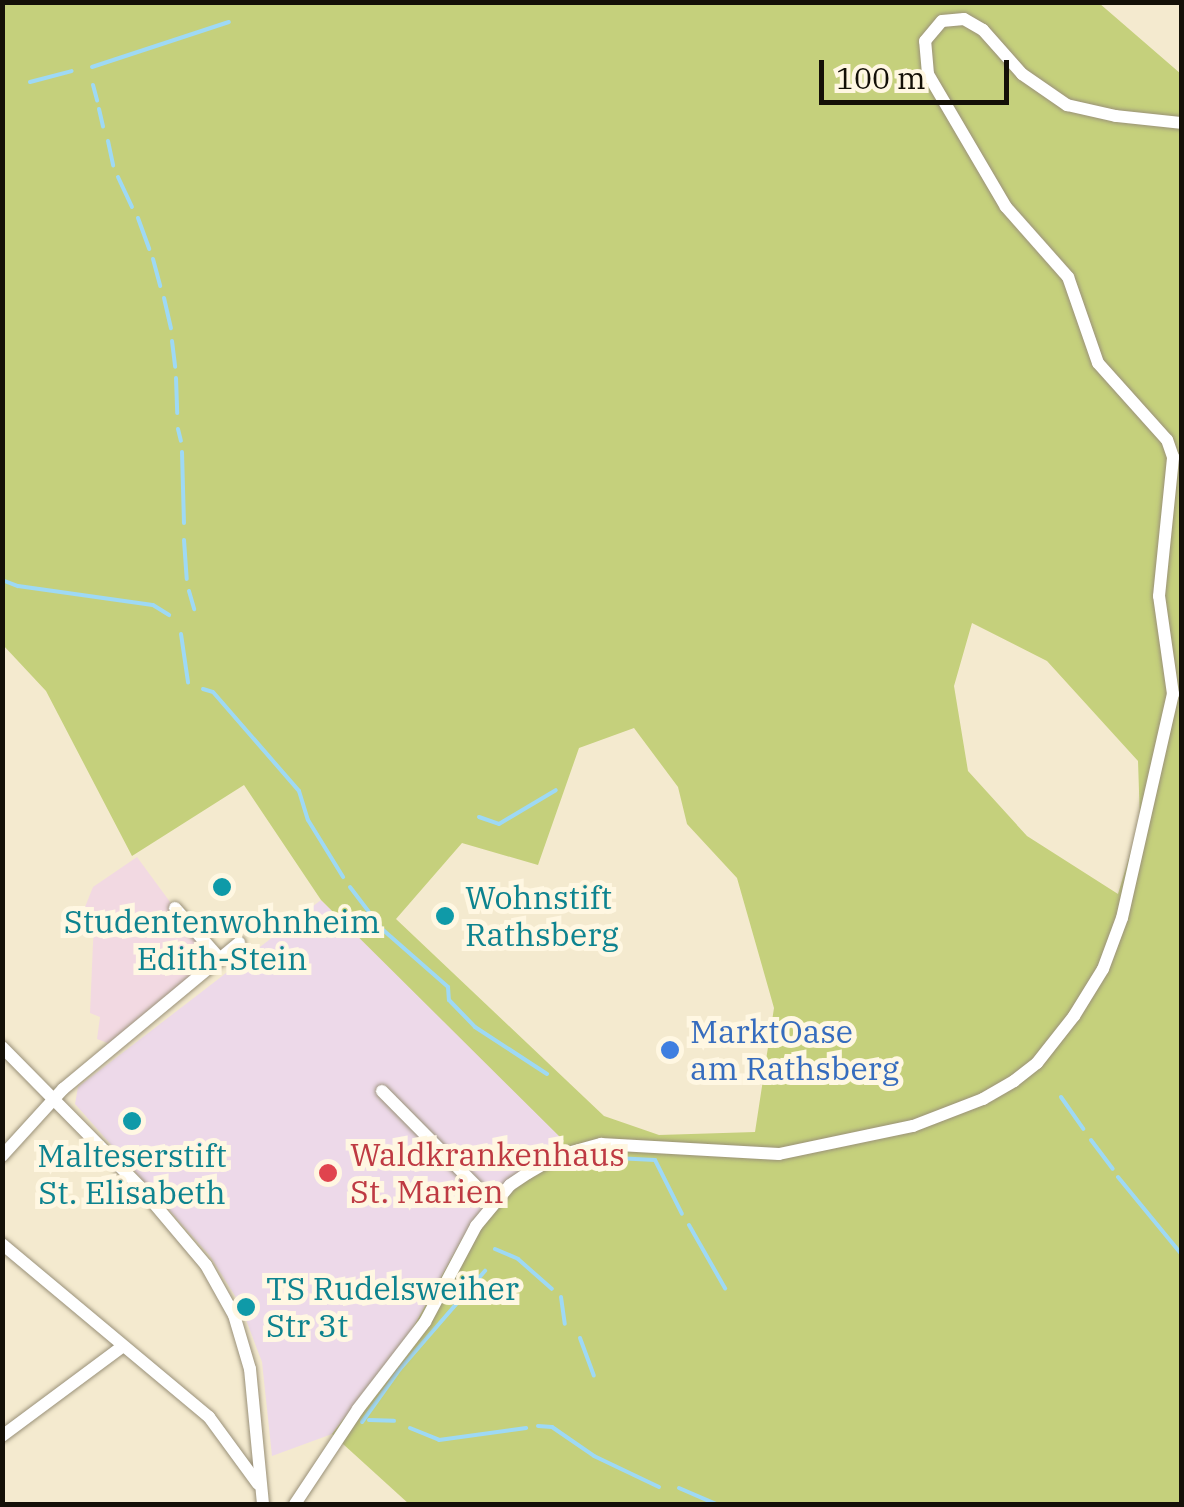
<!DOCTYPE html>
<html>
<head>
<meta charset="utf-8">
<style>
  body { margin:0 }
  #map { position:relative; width:1184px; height:1507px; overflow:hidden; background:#f4eacf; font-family:"IBM Plex Serif",serif }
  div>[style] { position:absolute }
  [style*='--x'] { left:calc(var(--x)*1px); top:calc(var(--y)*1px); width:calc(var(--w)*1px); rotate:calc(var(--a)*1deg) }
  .education>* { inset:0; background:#f2d9e2 }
  .medical>* { inset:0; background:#edd9e9 }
  .green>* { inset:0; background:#c5d07c }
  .stream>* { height:4px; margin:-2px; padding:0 2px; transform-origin:2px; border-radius:2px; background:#9ed9f5 }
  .roads { filter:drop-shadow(0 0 2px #9a9179) drop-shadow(0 0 2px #9a9179) }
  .minor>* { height:12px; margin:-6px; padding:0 6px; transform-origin:6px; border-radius:6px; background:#fff }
  .dots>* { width:28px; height:28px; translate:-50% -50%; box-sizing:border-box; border:5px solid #fff7e2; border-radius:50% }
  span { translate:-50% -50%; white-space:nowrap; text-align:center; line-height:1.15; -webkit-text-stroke:10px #fff7e2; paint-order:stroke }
  .culture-label { font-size:32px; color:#0d838f }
  .left { translate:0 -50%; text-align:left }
  .shop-label { font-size:32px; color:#366cbe }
  .health-label { font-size:32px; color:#be3a42 }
  .frame { position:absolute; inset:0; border:5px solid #141008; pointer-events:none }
  .scale { position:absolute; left:819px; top:60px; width:190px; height:45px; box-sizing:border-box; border:5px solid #141008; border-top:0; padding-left:12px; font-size:30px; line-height:35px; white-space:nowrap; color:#141008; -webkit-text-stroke:8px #fff7e2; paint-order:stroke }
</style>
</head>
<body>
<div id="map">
  <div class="education">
    <i style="clip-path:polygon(137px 857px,212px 959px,110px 1044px,97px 1039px,100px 1017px,90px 1013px,94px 920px,85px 907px,93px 887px)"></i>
  </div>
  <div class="medical">
    <i style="clip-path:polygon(321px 900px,565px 1141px,497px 1189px,465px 1234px,408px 1337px,332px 1434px,272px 1456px,262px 1362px,240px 1304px,210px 1256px,75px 1104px,78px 1087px)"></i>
  </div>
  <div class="green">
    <i style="clip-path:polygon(evenodd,3px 3px,1099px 3px,1181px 74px,1181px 1504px,409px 1504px,332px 1434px,408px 1337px,465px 1234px,497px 1189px,564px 1141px,321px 900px,244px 785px,132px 856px,46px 691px,3px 645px,3px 3px,972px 623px,1047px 661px,1138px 761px,1140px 821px,1118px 894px,1027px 836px,968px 771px,954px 686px,972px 623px,3px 3px,634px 728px,678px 787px,687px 824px,737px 878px,774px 1008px,755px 1132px,659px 1135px,604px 1116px,396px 919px,462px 843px,538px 865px,579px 748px,634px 728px)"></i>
  </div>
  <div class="stream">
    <i style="--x:92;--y:67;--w:144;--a:-18.2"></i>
    <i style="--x:30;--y:82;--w:43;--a:-14.7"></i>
    <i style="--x:93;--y:85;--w:16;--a:75"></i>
    <i style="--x:99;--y:109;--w:18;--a:77"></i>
    <i style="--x:108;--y:141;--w:25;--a:78"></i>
    <i style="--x:118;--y:177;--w:33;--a:65"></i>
    <i style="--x:138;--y:218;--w:33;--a:70"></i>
    <i style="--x:153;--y:259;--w:28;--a:75"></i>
    <i style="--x:164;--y:298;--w:31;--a:77"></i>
    <i style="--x:172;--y:341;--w:26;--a:83"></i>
    <i style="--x:176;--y:378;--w:35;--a:88"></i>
    <i style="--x:178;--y:429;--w:12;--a:76"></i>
    <i style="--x:182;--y:452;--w:71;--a:88.4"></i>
    <i style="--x:184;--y:540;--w:39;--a:86"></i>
    <i style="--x:2;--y:580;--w:17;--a:21"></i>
    <i style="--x:18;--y:586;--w:136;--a:8"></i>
    <i style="--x:153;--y:605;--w:19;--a:32"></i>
    <i style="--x:189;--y:591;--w:19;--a:74"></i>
    <i style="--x:181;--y:634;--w:49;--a:81.7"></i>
    <i style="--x:203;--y:689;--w:10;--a:17"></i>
    <i style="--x:213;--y:692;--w:131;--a:49"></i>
    <i style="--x:299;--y:791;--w:30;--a:73"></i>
    <i style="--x:308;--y:820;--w:67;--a:58.4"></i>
    <i style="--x:479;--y:817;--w:21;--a:19"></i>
    <i style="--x:499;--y:824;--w:66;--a:-30.8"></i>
    <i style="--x:350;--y:887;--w:53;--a:52.7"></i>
    <i style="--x:382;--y:929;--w:88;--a:41.3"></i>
    <i style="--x:448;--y:987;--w:13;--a:86"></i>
    <i style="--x:449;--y:1000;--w:37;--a:46"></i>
    <i style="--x:475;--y:1027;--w:86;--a:33.1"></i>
    <i style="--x:1061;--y:1097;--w:39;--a:55"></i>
    <i style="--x:1091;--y:1140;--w:36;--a:53"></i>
    <i style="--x:616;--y:1158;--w:39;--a:3"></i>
    <i style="--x:655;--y:1160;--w:60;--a:63.4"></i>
    <i style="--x:1118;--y:1177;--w:101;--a:50.6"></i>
    <i style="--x:689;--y:1225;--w:73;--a:60.3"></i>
    <i style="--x:495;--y:1249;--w:25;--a:23"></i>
    <i style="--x:518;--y:1259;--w:45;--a:41.4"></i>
    <i style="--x:561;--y:1297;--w:27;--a:82"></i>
    <i style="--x:580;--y:1338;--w:40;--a:69.8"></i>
    <i style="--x:369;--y:1420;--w:25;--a:2"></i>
    <i style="--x:362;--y:1422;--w:65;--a:-54.4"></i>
    <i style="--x:400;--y:1369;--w:130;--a:-49.1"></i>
    <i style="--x:538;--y:1426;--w:14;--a:4"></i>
    <i style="--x:552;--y:1427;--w:51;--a:34.6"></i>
    <i style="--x:594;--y:1456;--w:72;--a:25.5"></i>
    <i style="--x:410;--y:1428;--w:31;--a:22"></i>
    <i style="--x:439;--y:1440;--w:88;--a:-7.9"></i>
    <i style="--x:679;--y:1488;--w:40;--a:23.4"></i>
  </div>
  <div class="roads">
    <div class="minor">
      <i style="--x:175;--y:908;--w:69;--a:48.5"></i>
      <i style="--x:2;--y:1047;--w:197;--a:45.4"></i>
      <i style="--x:140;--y:1187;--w:102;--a:49.8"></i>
      <i style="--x:206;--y:1265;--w:57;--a:60.8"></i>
      <i style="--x:234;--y:1315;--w:56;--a:73.5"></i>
      <i style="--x:250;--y:1369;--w:136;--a:84.5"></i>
      <i style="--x:382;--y:1091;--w:158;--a:45.3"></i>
      <i style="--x:2;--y:1156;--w:91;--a:-47.7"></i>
      <i style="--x:63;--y:1089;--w:229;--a:-39.7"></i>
      <i style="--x:2;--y:1244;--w:270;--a:39.9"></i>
      <i style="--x:209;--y:1417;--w:83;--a:53.8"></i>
      <i style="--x:2;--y:1436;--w:149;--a:-36.6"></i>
      <i style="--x:295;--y:1504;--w:114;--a:-56.4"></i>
      <i style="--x:358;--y:1409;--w:110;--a:-52.4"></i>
      <i style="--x:425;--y:1322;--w:109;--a:-62"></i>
      <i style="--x:476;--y:1226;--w:53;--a:-50.3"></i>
      <i style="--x:510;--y:1185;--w:22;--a:-34"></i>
      <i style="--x:528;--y:1173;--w:34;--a:-30"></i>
      <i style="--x:557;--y:1156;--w:46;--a:-15.3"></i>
      <i style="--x:601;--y:1144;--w:178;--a:3.2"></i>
      <i style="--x:779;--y:1154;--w:137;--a:-11.8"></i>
      <i style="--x:913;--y:1126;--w:75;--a:-21.1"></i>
      <i style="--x:983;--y:1099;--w:36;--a:-30"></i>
      <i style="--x:1014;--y:1081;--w:29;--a:-38"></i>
      <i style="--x:1037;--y:1063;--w:60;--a:-51.8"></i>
      <i style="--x:1074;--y:1016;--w:55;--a:-58.3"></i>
      <i style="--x:1103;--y:969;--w:54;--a:-69.6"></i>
      <i style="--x:1122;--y:918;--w:230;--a:-77.2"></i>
      <i style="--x:1173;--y:694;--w:99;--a:-98.1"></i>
      <i style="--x:1159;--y:596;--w:140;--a:-84.2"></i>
      <i style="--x:1173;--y:457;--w:18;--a:-109"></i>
      <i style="--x:1167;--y:440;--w:103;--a:-131.9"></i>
      <i style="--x:1098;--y:363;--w:91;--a:-109.2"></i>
      <i style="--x:1068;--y:277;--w:94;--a:-131.5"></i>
      <i style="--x:1006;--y:207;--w:154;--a:-120.4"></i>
      <i style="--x:928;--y:74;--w:33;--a:-95"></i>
      <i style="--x:925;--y:41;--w:26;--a:-50"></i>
      <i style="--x:942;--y:21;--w:22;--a:-5"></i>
      <i style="--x:964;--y:19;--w:22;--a:30"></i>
      <i style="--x:983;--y:30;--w:59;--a:48.4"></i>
      <i style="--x:1022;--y:74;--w:55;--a:34.6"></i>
      <i style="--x:1067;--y:105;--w:50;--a:12.7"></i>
      <i style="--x:1116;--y:116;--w:66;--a:6.1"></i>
    </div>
  </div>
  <div class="dots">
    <i style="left:222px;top:887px;background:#0f9aa8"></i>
    <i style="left:445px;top:916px;background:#0f9aa8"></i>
    <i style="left:670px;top:1050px;background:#3f7fe0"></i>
    <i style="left:132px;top:1121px;background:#0f9aa8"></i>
    <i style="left:328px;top:1173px;background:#e0444e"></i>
    <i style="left:246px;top:1307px;background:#0f9aa8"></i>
  </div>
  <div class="culture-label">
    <span class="left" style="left:465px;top:916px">Wohnstift<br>Rathsberg</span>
    <span style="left:222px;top:940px">Studentenwohnheim<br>Edith-Stein</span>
    <span style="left:132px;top:1174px">Malteserstift<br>St. Elisabeth</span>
    <span class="left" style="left:266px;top:1307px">TS Rudelsweiher<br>Str 3t</span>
  </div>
  <div class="shop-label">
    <span class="left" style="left:690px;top:1050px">MarktOase<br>am Rathsberg</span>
  </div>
  <div class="health-label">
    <span class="left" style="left:350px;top:1173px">Waldkrankenhaus<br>St. Marien</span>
  </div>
  <div class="frame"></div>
  <div class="scale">100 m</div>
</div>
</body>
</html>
